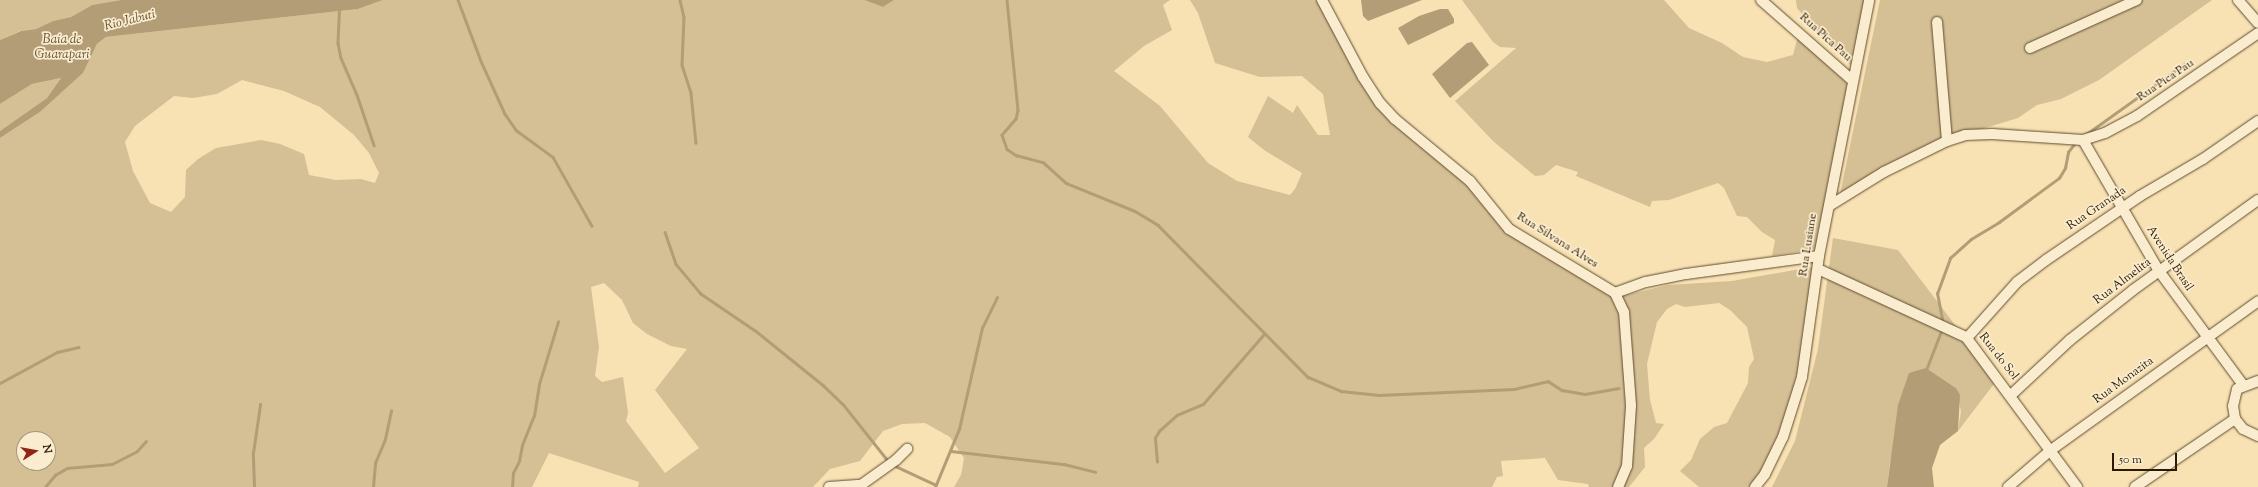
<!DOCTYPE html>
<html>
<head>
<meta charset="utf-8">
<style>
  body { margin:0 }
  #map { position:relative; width:2258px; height:487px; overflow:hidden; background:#f8e1b3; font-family:"Sorts Mill Goudy",serif }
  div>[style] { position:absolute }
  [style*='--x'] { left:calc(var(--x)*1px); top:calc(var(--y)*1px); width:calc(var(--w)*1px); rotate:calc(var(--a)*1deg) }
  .green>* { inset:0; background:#d5bf95 }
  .water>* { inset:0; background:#b29d77 }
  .stream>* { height:2.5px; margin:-1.25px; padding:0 1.25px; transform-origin:1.25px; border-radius:1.25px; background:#b29d77 }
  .roads { filter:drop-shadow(0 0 1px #5e4c2e) drop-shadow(0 0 1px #5e4c2e) }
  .minor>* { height:10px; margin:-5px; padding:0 5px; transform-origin:5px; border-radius:5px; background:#faecce }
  span { translate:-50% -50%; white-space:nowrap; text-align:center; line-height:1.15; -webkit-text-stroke:3.5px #faecce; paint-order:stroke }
  .street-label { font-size:12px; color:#2b1a02 }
  .water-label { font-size:13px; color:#614e31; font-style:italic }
  .north { position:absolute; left:16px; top:431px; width:40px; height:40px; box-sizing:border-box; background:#faecce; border:1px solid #a7987c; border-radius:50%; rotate:79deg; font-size:11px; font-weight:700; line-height:16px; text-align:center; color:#2b1a02 }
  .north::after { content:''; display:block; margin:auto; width:14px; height:18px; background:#8f2418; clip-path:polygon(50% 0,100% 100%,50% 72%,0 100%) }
  .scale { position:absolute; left:2112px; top:453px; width:65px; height:18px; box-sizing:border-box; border:2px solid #2b1a02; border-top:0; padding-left:5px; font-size:12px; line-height:14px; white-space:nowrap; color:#2b1a02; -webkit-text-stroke:3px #faecce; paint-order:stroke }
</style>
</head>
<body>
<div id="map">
  <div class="green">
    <i style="clip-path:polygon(0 0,121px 0,92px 5px,71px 17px,53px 21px,36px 29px,20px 31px,0 40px)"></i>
    <i style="clip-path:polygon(evenodd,383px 0,864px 0,883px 7px,894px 0,1170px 0,1163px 5px,1172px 30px,1144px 46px,1114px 71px,1160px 106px,1208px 163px,1237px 181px,1290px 195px,1295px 189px,1302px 173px,1264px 150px,1248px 137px,1268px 96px,1293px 113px,1297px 105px,1318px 135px,1330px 135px,1323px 94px,1302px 76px,1260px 77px,1215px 63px,1198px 13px,1190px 0,1324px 0,1361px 78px,1395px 119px,1491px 208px,1513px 234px,1622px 296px,1668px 285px,1732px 281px,1812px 267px,1803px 348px,1793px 390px,1778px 438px,1757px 479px,1749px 487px,1699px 487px,1680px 471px,1691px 460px,1700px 439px,1714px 427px,1727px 423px,1748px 383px,1749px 367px,1754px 359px,1747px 327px,1730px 310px,1719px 303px,1685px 307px,1676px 304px,1667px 309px,1657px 322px,1647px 364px,1650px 400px,1656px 423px,1664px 424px,1654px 439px,1644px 448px,1645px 467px,1629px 487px,1589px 487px,1588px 484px,1558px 480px,1545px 458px,1501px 461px,1503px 476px,1497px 477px,1492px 487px,954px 487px,961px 475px,964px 458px,950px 437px,925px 423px,902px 424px,883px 431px,860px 461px,830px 469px,813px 487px,638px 487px,639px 482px,549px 453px,532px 487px,0 487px,0 138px,40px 112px,83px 73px,97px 44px,106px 37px,358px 9px,383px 0,242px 80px,284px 91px,320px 107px,354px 135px,369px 153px,379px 173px,375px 183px,361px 179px,336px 180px,309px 175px,304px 154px,280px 144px,261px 140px,216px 148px,198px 159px,186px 170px,185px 197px,171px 212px,150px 203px,133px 171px,125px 142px,135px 126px,174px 96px,193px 98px,217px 94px,242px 80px,383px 0,604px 283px,622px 300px,633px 323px,647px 334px,671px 346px,687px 349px,655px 390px,699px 448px,665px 473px,626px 421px,628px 413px,623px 377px,602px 382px,595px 376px,599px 347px,591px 287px,604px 283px,383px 0,24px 439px,48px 439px,48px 463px,24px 463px,24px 439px)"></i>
    <i style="clip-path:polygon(1462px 0,1664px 0,1689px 28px,1722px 43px,1743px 57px,1767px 62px,1793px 55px,1798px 36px,1849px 85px,1823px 239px,1815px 249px,1772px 256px,1775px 240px,1762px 232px,1747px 217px,1737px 216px,1724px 188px,1718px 183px,1669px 200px,1652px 201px,1650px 207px,1576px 176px,1578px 172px,1556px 165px,1544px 175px,1535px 176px,1493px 141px,1455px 101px,1516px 48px,1500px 47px,1493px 42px)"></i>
    <i style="clip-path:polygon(1796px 0,1865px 0,1854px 68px,1826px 42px,1797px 8px)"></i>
    <i style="clip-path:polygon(1880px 0,2212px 0,2099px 80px,2061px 99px,2037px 105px,2018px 118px,1939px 142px,1840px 194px)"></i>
    <i style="clip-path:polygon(61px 78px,47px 98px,0 131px,0 104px,32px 84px)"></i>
    <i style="clip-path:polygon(1833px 238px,1898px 250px,1997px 380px,1958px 431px,1961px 411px,1956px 388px,1926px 368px,1890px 462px,1887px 487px,1772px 487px,1795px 441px,1818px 349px)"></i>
  </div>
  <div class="water">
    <i style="clip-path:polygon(121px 0,383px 0,358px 9px,106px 37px,97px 44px,83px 73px,40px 112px,0 138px,0 131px,47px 98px,61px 78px,32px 84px,0 104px,0 40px,21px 31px,36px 29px,53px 21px,71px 17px,92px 5px)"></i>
    <i style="clip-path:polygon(864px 0,894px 0,883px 7px)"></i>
    <i style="clip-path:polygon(1361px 0,1422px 0,1368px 21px,1363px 16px)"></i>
    <i style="clip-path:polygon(1440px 9px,1448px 9px,1454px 19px,1454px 23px,1408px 45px,1398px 28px,1419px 16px)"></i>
    <i style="clip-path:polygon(1472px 42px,1489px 65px,1450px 98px,1432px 74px,1467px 43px)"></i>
    <i style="clip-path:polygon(1926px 368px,1956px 388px,1960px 395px,1958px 431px,1940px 445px,1932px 468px,1934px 487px,1887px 487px,1898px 405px,1909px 373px)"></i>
  </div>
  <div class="stream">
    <i style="--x:340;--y:0;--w:43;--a:92.7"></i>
    <i style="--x:338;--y:43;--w:15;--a:79"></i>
    <i style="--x:341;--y:58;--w:40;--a:66.6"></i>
    <i style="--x:357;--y:95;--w:53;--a:71.2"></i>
    <i style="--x:458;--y:0;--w:65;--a:69.3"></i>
    <i style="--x:481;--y:61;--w:58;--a:65.6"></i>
    <i style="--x:505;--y:114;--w:19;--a:55"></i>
    <i style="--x:516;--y:130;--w:46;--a:36.1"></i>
    <i style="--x:553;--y:157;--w:79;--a:60.5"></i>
    <i style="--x:680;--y:0;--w:17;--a:77"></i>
    <i style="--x:684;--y:17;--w:48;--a:92.4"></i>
    <i style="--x:682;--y:65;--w:29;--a:72"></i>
    <i style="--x:691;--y:93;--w:50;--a:84.3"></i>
    <i style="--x:1007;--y:0;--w:111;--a:84.3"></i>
    <i style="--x:1018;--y:110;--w:9;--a:103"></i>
    <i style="--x:1016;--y:119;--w:21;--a:131"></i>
    <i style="--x:1002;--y:135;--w:15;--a:70"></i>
    <i style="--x:1007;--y:149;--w:11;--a:34"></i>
    <i style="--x:1016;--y:155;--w:28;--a:15"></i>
    <i style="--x:1043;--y:162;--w:31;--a:42"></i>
    <i style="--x:1066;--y:183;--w:74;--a:22.1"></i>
    <i style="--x:1135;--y:211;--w:27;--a:31"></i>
    <i style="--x:1158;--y:225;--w:214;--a:45.4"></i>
    <i style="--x:1308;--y:377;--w:36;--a:23"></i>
    <i style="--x:1341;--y:391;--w:38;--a:6"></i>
    <i style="--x:1379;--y:395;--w:135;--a:-2.5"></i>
    <i style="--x:1514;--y:389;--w:35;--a:-13"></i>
    <i style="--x:1548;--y:381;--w:17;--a:33"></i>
    <i style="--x:1562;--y:390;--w:23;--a:10"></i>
    <i style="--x:1585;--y:394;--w:34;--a:-10"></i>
    <i style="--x:2085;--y:135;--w:122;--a:-35.6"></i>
    <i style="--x:665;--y:232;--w:34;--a:71"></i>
    <i style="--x:676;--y:264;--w:38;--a:50"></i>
    <i style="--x:700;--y:293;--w:68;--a:34.2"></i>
    <i style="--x:756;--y:331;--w:86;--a:38.9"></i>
    <i style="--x:823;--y:385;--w:28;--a:44"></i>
    <i style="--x:843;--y:404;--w:74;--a:51.6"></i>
    <i style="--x:1943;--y:324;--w:31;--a:-101"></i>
    <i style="--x:1937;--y:294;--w:38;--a:-70"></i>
    <i style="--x:1950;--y:258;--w:28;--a:-42"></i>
    <i style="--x:1971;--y:239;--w:33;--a:-31"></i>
    <i style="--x:1999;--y:222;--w:74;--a:-36.3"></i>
    <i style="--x:2059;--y:178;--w:12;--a:-59"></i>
    <i style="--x:2065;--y:168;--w:16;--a:-79"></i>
    <i style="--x:2068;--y:152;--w:11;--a:-52"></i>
    <i style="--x:1926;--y:370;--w:44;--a:-68.7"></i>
    <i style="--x:0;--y:383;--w:65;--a:-28.5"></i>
    <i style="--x:57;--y:352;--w:22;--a:-13"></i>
    <i style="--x:951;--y:451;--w:114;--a:6.6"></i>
    <i style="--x:1064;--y:464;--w:32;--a:14"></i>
    <i style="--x:1157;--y:462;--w:24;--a:-95"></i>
    <i style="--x:1155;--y:438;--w:8;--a:-60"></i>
    <i style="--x:1159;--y:431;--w:24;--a:-42"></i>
    <i style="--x:1177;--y:415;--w:28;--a:-23"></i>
    <i style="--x:1203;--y:404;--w:93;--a:-48.9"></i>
    <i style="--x:893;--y:465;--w:47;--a:24.9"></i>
    <i style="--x:45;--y:487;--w:16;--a:-50"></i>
    <i style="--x:55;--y:475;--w:14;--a:-30"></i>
    <i style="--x:67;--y:468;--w:45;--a:-5.1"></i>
    <i style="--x:112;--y:464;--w:28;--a:-27"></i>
    <i style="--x:137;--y:451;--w:13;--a:-48"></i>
    <i style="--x:254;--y:487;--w:34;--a:-92"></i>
    <i style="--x:253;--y:453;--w:49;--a:-81.7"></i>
    <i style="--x:373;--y:487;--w:24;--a:-85"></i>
    <i style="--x:375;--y:463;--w:26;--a:-67"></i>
    <i style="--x:385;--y:439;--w:29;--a:-78"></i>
    <i style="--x:512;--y:487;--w:14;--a:-86"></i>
    <i style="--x:513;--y:473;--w:13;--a:-63"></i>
    <i style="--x:519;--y:461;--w:16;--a:-79"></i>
    <i style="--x:522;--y:445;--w:31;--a:-68"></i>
    <i style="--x:534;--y:416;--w:32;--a:-81"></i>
    <i style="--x:539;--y:384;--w:65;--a:-73"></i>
    <i style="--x:935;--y:487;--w:63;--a:-67.5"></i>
    <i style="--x:959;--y:429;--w:104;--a:-77.2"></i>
    <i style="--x:982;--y:328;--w:34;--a:-64"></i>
  </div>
  <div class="roads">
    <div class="minor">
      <i style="--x:1322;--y:0;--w:87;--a:62"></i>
      <i style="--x:1363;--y:77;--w:31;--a:57"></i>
      <i style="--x:1380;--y:103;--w:22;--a:47"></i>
      <i style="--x:1395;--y:119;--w:97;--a:39.6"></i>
      <i style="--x:1470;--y:181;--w:62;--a:50.9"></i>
      <i style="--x:1509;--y:229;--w:124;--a:31.1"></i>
      <i style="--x:1615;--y:293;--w:21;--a:65"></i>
      <i style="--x:1624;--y:312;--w:94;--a:85.7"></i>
      <i style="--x:1631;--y:406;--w:60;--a:93.8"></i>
      <i style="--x:1627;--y:466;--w:23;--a:113"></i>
      <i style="--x:1761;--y:0;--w:121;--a:41.3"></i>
      <i style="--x:2238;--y:0;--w:30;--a:49"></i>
      <i style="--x:1937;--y:22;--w:119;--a:85.2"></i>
      <i style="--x:2030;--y:48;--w:117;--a:-24.2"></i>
      <i style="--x:2083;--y:140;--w:151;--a:59.9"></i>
      <i style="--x:2159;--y:271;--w:142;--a:53.6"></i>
      <i style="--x:1829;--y:206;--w:65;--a:-31.7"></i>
      <i style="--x:1884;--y:172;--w:70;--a:-26.2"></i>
      <i style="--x:1947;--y:141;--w:19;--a:-18"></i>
      <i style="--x:1965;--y:135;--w:27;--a:-2"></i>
      <i style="--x:1992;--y:134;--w:91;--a:3.8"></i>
      <i style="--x:2083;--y:140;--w:23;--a:-18"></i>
      <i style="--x:2105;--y:133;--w:36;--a:-28"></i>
      <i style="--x:2137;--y:116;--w:147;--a:-34.4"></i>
      <i style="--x:1818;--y:269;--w:163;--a:24.7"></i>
      <i style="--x:1966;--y:337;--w:187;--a:53.5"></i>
      <i style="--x:1615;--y:293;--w:33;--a:-20"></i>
      <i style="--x:1646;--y:282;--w:41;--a:-11.3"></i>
      <i style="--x:1686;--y:274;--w:134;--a:-7.7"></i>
      <i style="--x:1967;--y:338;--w:75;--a:-48.2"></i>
      <i style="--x:2017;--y:282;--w:36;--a:-37"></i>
      <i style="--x:2046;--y:260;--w:114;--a:-34.2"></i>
      <i style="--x:2140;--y:196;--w:73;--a:-30.4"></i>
      <i style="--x:2203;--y:159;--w:67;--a:-34.6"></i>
      <i style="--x:2258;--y:381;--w:22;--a:159"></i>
      <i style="--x:2237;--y:389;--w:17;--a:103"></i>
      <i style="--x:2233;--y:406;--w:13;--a:81"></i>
      <i style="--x:2235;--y:419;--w:13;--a:51"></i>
      <i style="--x:2243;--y:429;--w:17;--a:25"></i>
      <i style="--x:2011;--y:395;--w:81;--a:-43"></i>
      <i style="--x:2070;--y:340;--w:80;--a:-38.4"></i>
      <i style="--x:2133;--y:290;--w:154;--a:-35.8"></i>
      <i style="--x:829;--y:487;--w:32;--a:-4"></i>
      <i style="--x:861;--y:485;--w:43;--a:-35.5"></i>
      <i style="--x:896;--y:460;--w:16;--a:-45"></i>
      <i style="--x:1755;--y:487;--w:16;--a:-52"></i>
      <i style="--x:1765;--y:474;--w:41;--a:-64.1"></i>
      <i style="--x:1783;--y:437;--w:63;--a:-72.4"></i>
      <i style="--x:1802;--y:377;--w:122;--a:-82"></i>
      <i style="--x:1819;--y:256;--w:261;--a:-78.9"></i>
      <i style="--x:2008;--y:487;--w:57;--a:-40.7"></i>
      <i style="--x:2051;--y:450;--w:255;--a:-35.7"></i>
      <i style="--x:2135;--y:487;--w:121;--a:-34.2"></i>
    </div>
  </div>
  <div class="street-label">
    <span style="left:1825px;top:38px;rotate:42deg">Rua Pica Pau</span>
    <span style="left:2166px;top:81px;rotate:-34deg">Rua Pica Pau</span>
    <span style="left:2097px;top:209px;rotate:-34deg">Rua Granada</span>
    <span style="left:1557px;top:241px;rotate:32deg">Rua Silvana Alves</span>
    <span style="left:1809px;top:245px;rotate:-81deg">Rua Lusiane</span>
    <span style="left:2169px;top:259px;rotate:57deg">Avenida Brasil</span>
    <span style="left:2123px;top:282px;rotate:-37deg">Rua Almelita</span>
    <span style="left:1998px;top:357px;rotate:52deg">Rua do Sol</span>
    <span style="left:2124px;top:381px;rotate:-36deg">Rua Monazita</span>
  </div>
  <div class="water-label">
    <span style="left:130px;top:21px;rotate:-14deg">Rio Jabuti</span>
    <span style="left:62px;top:48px">Baía de<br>Guarapari</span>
  </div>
  <div class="north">N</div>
  <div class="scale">50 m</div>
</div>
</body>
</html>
